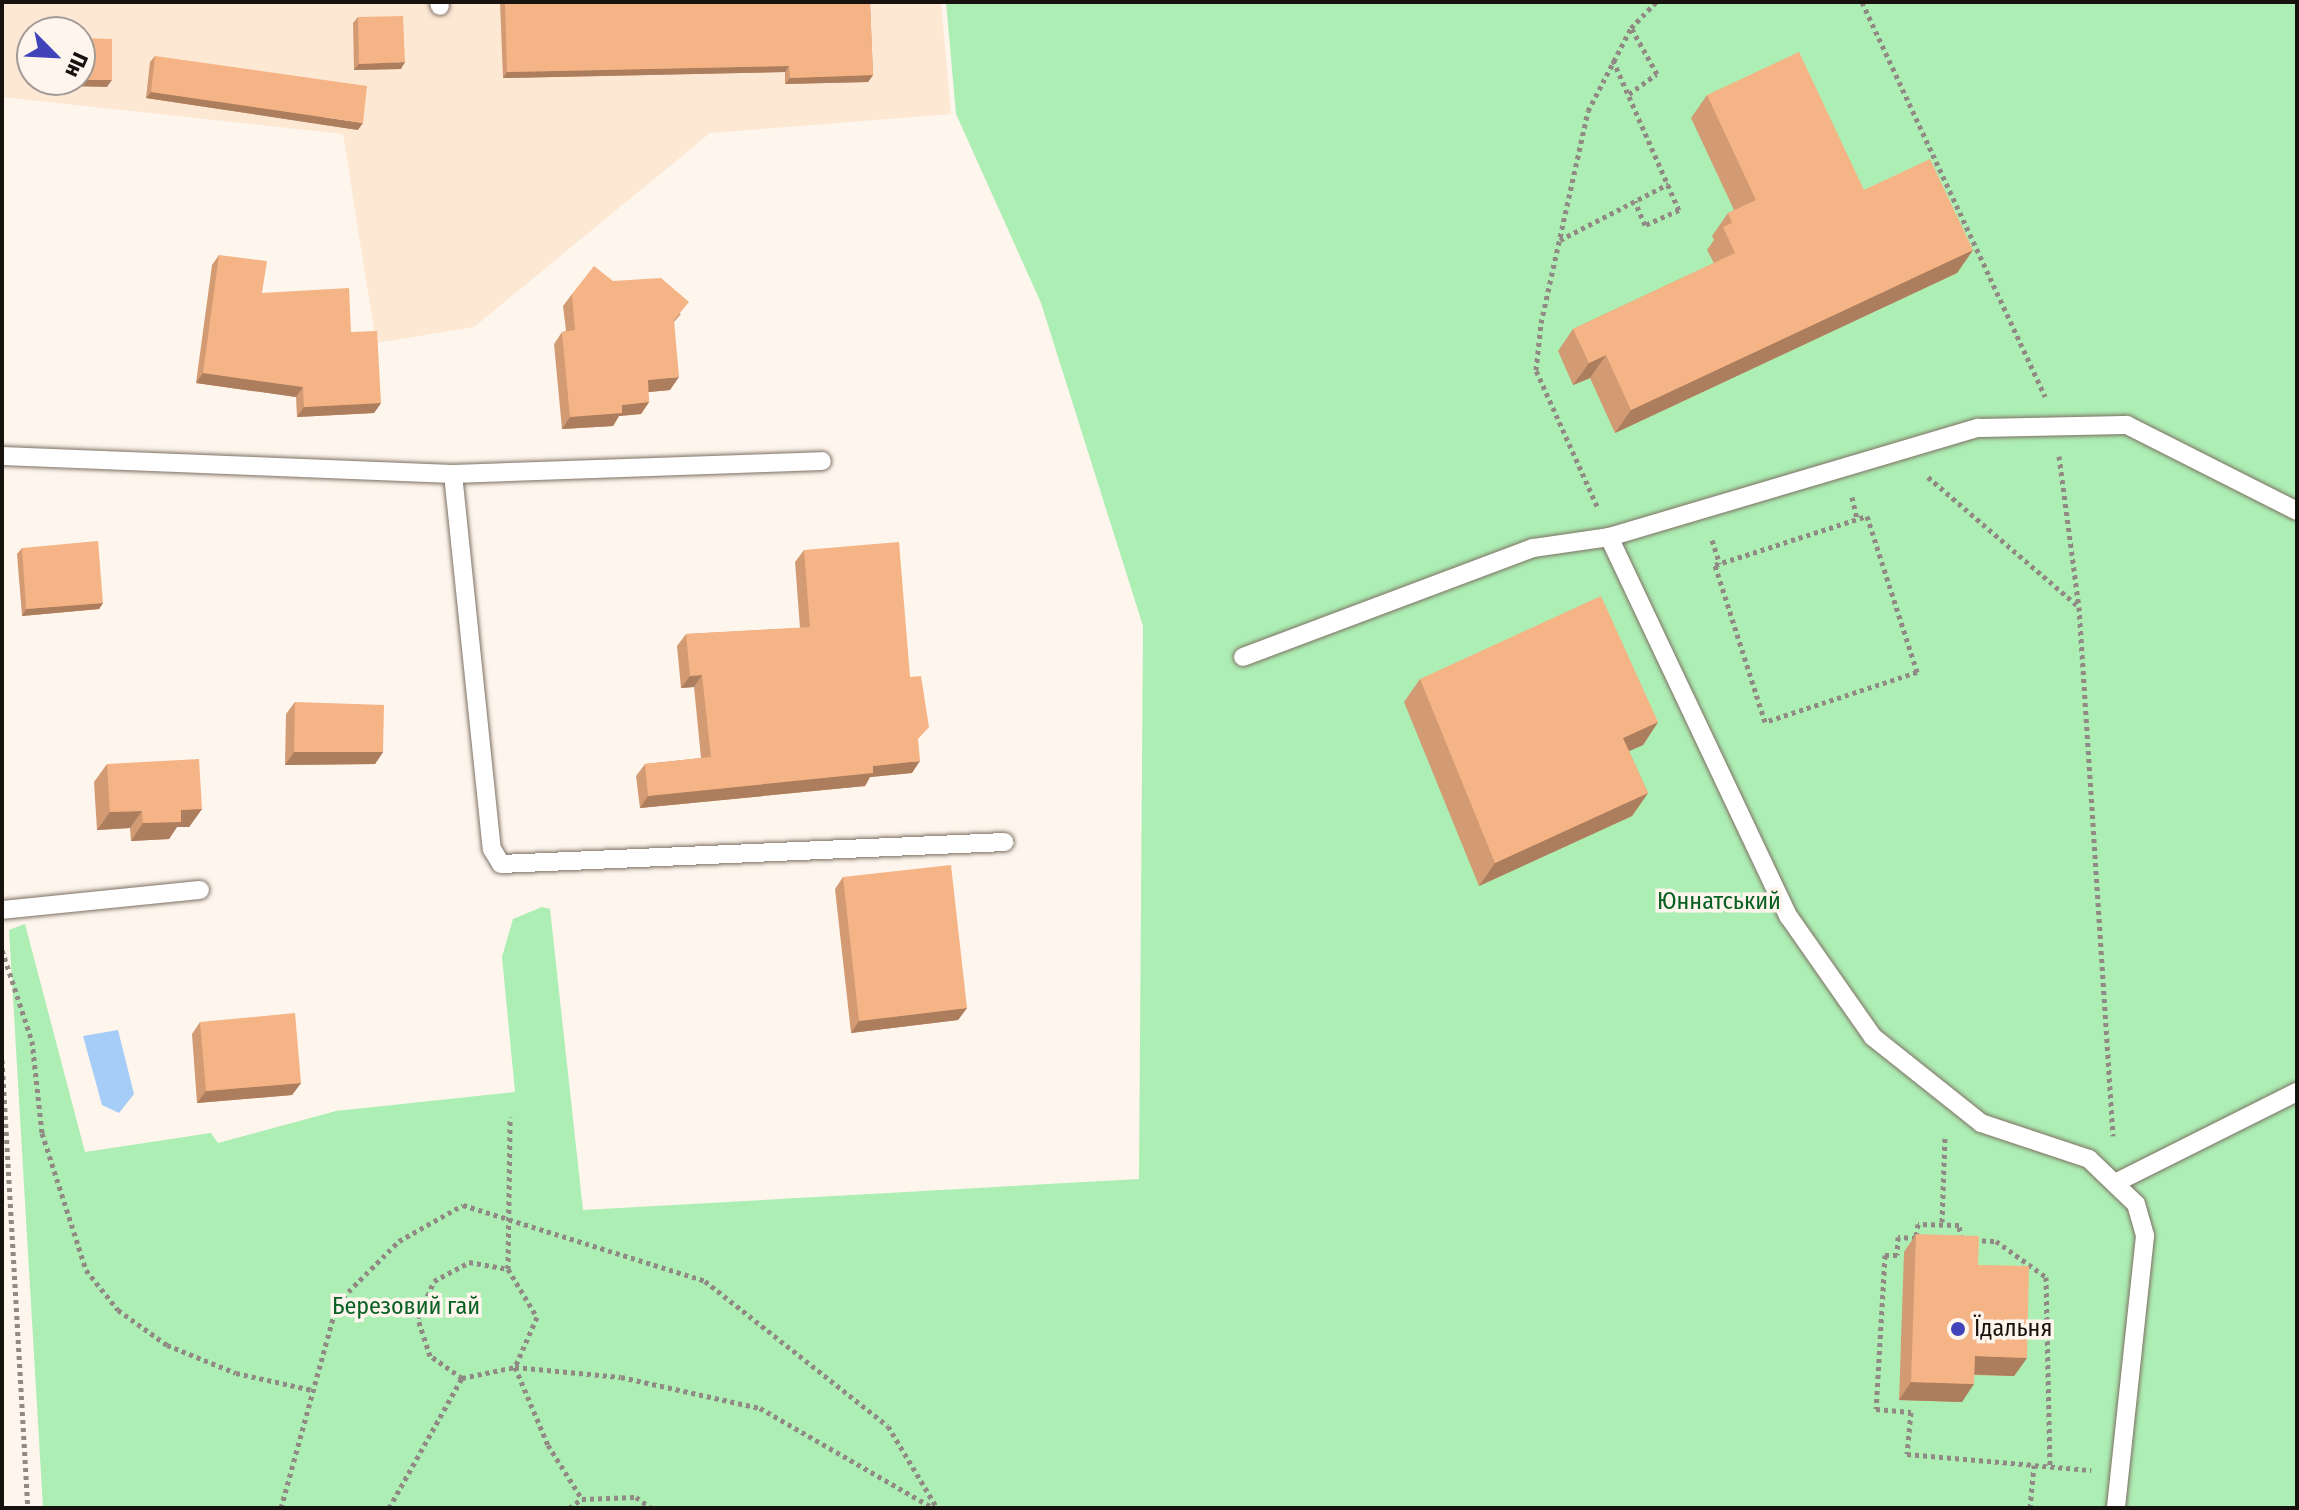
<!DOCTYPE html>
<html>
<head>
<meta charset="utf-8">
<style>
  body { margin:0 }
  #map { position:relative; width:2299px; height:1510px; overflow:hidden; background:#fef5ed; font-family:"Fira Sans Condensed",sans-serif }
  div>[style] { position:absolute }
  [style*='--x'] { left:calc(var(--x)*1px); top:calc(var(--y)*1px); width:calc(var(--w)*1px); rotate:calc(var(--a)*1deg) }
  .built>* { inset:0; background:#fde8d4 }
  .green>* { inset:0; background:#adeeb4 }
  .water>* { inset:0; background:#a6cdf7 }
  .path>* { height:5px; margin-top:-2.5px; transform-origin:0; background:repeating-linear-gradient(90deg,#918983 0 4px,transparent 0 8px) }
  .roads { filter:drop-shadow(0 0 2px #7d7063) drop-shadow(0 0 2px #7d7063) }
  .lane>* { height:18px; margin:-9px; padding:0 9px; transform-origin:9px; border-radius:9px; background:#fff }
  .wall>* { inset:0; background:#d39b73 }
  .shaded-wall>* { inset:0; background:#ac7e5e }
  .building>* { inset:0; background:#f5b486 }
  .dots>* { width:22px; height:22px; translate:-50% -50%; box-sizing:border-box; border:4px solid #fef5ed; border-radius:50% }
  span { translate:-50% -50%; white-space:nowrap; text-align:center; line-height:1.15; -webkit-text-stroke:7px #fef5ed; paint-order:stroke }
  .park-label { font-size:24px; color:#096124 }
  .poi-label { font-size:24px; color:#18120e }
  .left { translate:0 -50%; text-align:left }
  .frame { position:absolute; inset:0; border:4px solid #18120e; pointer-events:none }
  .north { position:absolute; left:16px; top:16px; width:80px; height:80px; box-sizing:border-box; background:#fef5ed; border:2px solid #a29a94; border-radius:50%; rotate:114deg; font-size:22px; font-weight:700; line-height:32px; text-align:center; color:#18120e }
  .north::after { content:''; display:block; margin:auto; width:28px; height:36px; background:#4144b8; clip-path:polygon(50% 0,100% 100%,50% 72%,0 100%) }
</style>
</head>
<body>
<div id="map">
  <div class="built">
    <i style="clip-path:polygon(evenodd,2px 2px,941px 2px,951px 114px,710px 133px,474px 327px,376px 343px,343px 134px,2px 97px,2px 2px,32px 32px,80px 32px,80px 80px,32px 80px,32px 32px)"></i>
  </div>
  <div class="green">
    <i style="clip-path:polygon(946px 2px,2297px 2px,2297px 1508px,43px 1508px,9px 930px,25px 924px,85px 1152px,211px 1133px,218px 1143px,336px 1111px,515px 1092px,502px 957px,513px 919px,542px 907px,550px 909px,583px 1210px,1139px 1179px,1143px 626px,1041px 303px,956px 114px)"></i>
  </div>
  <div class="water">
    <i style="clip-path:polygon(118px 1030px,134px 1094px,119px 1113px,102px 1105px,83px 1036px)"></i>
  </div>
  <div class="path">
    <i style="--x:1862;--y:2;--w:435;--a:65.1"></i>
    <i style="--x:1613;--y:60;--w:164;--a:66.3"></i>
    <i style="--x:1679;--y:210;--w:37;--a:156"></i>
    <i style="--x:1645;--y:225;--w:26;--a:-113"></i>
    <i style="--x:1629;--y:94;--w:34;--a:-36"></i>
    <i style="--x:1657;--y:74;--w:51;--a:-119.1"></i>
    <i style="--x:1560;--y:240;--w:122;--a:-27.4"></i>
    <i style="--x:2059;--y:456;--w:152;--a:82.5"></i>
    <i style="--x:2079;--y:607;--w:530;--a:86.32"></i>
    <i style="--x:1928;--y:477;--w:198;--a:40.7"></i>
    <i style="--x:1852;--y:497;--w:23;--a:77"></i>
    <i style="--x:1597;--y:506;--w:149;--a:-114.2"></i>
    <i style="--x:1536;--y:370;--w:47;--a:-83.9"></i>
    <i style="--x:1541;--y:323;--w:217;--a:-77.5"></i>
    <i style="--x:1588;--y:111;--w:93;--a:-62.6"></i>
    <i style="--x:1631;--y:28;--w:36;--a:-46"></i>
    <i style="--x:1867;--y:516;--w:164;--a:72.2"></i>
    <i style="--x:1917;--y:672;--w:160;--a:161.8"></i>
    <i style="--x:1765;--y:722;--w:165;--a:-107.7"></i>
    <i style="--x:1715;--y:565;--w:160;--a:-17.9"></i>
    <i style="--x:1712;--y:540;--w:25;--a:72"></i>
    <i style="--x:2;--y:950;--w:96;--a:71.8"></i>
    <i style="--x:32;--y:1041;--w:93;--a:83.8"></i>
    <i style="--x:42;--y:1133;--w:144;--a:72.2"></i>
    <i style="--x:86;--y:1270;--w:51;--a:51.3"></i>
    <i style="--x:118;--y:1310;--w:60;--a:35.5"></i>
    <i style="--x:167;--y:1345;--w:74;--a:22.1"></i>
    <i style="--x:236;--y:1373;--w:78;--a:12.6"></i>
    <i style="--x:2;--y:1060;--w:449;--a:86.7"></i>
    <i style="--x:1942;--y:1222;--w:87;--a:-88"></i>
    <i style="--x:1961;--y:1239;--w:14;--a:-98"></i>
    <i style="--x:1959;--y:1225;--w:41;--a:-178.6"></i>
    <i style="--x:1918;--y:1224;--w:14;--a:98"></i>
    <i style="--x:1916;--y:1238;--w:18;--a:-177"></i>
    <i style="--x:1898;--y:1237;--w:18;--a:93"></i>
    <i style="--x:1897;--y:1255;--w:12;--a:180"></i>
    <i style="--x:1885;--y:1255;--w:154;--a:93.3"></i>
    <i style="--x:1876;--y:1409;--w:35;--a:5"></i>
    <i style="--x:1911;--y:1412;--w:42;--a:95.4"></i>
    <i style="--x:1907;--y:1454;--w:185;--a:5"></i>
    <i style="--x:1974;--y:1240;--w:22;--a:3"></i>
    <i style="--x:1996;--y:1241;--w:62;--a:35.8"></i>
    <i style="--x:2046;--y:1277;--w:189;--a:88.8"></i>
    <i style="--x:508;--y:1269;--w:152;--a:-89.2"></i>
    <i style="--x:462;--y:1378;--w:39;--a:-145"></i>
    <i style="--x:430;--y:1356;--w:40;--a:-108"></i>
    <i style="--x:418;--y:1318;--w:40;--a:-66.6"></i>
    <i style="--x:434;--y:1281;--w:40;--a:-28"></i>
    <i style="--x:469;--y:1262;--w:40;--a:10"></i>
    <i style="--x:508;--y:1269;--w:56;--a:58.9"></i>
    <i style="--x:537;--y:1317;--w:55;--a:113.7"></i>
    <i style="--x:515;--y:1367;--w:85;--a:67.1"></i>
    <i style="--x:548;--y:1445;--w:64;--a:57.8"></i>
    <i style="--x:281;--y:1508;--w:213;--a:-74.7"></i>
    <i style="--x:337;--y:1303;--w:88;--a:-45"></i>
    <i style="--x:399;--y:1241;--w:73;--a:-29.4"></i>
    <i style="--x:463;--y:1205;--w:254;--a:17.4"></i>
    <i style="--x:705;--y:1281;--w:233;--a:38.4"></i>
    <i style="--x:888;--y:1426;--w:96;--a:59.1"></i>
    <i style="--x:389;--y:1508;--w:149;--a:-60.7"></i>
    <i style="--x:462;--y:1378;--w:54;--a:-11.7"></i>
    <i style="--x:515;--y:1367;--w:106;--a:5.4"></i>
    <i style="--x:621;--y:1377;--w:142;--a:12.6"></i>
    <i style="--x:760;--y:1408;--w:200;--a:30"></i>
    <i style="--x:569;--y:1508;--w:16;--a:-35"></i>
    <i style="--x:582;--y:1499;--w:54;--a:-2.1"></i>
    <i style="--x:636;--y:1497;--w:19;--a:36"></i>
    <i style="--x:2030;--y:1508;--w:43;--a:-84.7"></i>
  </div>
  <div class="roads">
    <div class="lane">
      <i style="--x:439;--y:2;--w:4;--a:76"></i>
      <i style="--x:2;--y:456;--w:451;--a:2.3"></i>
      <i style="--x:453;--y:474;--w:369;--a:-2"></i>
      <i style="--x:453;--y:474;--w:377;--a:84.1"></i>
      <i style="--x:492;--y:849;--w:17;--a:59"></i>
      <i style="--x:501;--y:864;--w:504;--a:-2.5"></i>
      <i style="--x:1609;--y:537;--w:420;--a:64.7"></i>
      <i style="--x:1789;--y:917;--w:146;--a:55"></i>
      <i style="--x:1873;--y:1037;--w:138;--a:38.5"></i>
      <i style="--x:1981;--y:1123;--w:114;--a:18.4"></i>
      <i style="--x:2089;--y:1159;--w:65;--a:43.8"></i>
      <i style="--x:2136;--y:1204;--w:33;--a:74"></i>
      <i style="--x:2145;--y:1236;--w:274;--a:96.1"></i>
      <i style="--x:1243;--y:657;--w:310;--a:-20.6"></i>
      <i style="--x:1533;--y:548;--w:77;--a:-8.2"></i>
      <i style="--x:1609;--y:537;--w:385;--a:-16.5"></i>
      <i style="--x:1978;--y:428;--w:149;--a:-1.2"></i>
      <i style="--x:2127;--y:425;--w:191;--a:26.8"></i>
      <i style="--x:2;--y:910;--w:199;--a:-5.8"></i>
      <i style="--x:2119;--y:1181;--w:199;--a:-26.6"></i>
    </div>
  </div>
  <div class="wall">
    <i style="clip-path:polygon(500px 2px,870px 2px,873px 75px,868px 82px,785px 84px,785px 72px,503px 78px)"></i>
    <i style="clip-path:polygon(358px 17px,401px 69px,354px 70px,353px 23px)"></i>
    <i style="clip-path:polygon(155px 56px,358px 130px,146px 98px,150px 62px)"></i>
    <i style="clip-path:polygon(1707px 95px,1864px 190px,1973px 250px,1957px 273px,1615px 433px,1590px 378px,1573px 385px,1558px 351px,1573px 329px,1714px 263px,1707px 250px,1714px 240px,1712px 236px,1728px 213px,1734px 210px,1691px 118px)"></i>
    <i style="clip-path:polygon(219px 255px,262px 293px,351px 332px,381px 403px,374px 413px,297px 417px,296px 397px,196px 383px,212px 265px)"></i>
    <i style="clip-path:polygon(613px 281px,681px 314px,674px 322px,670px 390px,648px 392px,649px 402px,641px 414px,619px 416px,613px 426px,562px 429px,554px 344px,562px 332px,566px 331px,563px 306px,572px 294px)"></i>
    <i style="clip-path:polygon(22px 548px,103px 603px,99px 609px,22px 616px,17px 554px)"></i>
    <i style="clip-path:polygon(804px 550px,910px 677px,918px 742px,912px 773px,870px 777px,865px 786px,640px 808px,636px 776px,645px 764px,701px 758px,694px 687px,681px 688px,677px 646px,686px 634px,800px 628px,795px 562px)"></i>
    <i style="clip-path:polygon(1420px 679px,1658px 722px,1643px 745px,1629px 751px,1648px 793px,1632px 816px,1479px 886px,1404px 702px)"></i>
    <i style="clip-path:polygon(295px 702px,383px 752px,375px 764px,285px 765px,286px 714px)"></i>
    <i style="clip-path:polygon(107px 764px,202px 809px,189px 827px,177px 827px,169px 839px,131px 841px,130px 828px,97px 830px,94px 782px)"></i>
    <i style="clip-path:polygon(843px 877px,967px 1008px,958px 1020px,851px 1033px,835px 889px)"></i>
    <i style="clip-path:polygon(200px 1022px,301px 1083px,292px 1095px,197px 1103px,192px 1034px)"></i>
    <i style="clip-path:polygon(1916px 1234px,1978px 1265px,2027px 1358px,2014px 1376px,1974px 1375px,1962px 1402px,1899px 1400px,1904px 1252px)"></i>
  </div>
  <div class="shaded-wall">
    <i style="clip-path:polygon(405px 62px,401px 69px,354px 70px,359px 64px)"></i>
    <i style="clip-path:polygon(789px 66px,785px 72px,503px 78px,507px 72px)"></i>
    <i style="clip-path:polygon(873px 75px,868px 82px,785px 84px,790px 78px)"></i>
    <i style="clip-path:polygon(65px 80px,112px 80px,107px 87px,61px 86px)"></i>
    <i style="clip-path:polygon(151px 92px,363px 123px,358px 130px,146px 98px)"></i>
    <i style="clip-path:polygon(1973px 250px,1957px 273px,1615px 433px,1631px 410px)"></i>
    <i style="clip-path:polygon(1606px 355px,1590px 378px,1573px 385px,1589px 363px)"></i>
    <i style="clip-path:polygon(203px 373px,303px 387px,296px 397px,196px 383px)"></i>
    <i style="clip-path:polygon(679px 377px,670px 390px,639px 393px,648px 380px)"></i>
    <i style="clip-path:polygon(649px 402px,641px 414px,619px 416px,613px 426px,562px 429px,570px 417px,622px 405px)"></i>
    <i style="clip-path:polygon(381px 403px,374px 413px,297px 417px,304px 407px)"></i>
    <i style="clip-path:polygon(103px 603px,99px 609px,22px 616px,26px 609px)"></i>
    <i style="clip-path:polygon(702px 675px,694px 687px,681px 688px,690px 676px)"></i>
    <i style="clip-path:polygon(1658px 722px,1643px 745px,1607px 761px,1623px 738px)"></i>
    <i style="clip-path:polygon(294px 752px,383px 752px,375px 764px,285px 765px)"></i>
    <i style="clip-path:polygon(920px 761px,912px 773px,870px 777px,865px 786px,640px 808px,648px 796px,873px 766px)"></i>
    <i style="clip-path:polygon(1648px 793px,1632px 816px,1479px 886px,1495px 863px)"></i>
    <i style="clip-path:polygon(202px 809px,189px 827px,177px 827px,169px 839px,131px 841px,143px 823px,181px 810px)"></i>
    <i style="clip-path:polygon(142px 811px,130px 828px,97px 830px,110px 812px)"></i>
    <i style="clip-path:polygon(967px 1008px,958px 1020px,851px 1033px,859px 1021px)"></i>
    <i style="clip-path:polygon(301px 1083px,292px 1095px,197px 1103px,206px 1091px)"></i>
    <i style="clip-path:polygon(1975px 1356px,2027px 1358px,2014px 1376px,1963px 1374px)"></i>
    <i style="clip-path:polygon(1911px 1382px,1974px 1384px,1962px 1402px,1899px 1400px)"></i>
  </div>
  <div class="building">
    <i style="clip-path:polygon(505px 2px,870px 2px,873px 75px,790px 78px,789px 66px,507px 72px)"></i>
    <i style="clip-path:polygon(403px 16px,405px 62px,359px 64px,358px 17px)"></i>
    <i style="clip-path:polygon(80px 38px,112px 39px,112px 80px,65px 80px,80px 80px)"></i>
    <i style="clip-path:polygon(1799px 52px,1864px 190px,1930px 159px,1973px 250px,1631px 410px,1606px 355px,1589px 363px,1573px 329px,1735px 253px,1723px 227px,1732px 223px,1728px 213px,1756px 200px,1707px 95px)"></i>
    <i style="clip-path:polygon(155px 56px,367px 86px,363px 123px,151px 92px)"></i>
    <i style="clip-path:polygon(219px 255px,267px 261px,262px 293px,349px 288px,351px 332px,377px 331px,381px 403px,304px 407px,303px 387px,203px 373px)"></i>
    <i style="clip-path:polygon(594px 266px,613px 281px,661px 278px,689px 302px,674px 320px,679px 377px,648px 380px,649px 402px,622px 405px,622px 413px,570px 417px,562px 332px,575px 330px,572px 294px)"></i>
    <i style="clip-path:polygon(98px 541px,103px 603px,26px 609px,22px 548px)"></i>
    <i style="clip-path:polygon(899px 542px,910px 677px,921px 676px,929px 727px,918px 739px,920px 761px,873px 766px,873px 773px,648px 796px,645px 764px,711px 757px,702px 675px,690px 676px,686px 634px,810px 627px,804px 550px)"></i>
    <i style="clip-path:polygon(1601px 596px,1658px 722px,1623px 738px,1648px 793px,1495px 863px,1420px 679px)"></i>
    <i style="clip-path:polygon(295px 702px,384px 705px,383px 752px,294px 752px)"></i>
    <i style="clip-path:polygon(199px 759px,202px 809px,181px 810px,181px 822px,143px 823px,142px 811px,110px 812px,107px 764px)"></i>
    <i style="clip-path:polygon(951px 865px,967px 1008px,859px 1021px,843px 877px)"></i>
    <i style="clip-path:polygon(295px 1013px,301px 1083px,206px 1091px,200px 1022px)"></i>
    <i style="clip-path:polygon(1916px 1234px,1979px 1236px,1978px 1265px,2029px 1266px,2027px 1358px,1975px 1356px,1974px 1384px,1911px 1382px)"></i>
  </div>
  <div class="dots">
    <i style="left:1958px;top:1329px;background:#4144b8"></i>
  </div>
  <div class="park-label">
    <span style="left:1719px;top:902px">Юннатський</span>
    <span style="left:406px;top:1307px">Березовий гай</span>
  </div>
  <div class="poi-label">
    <span class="left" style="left:1974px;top:1329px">Їдальня</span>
  </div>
  <div class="frame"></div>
  <div class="north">Пн</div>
</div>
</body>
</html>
